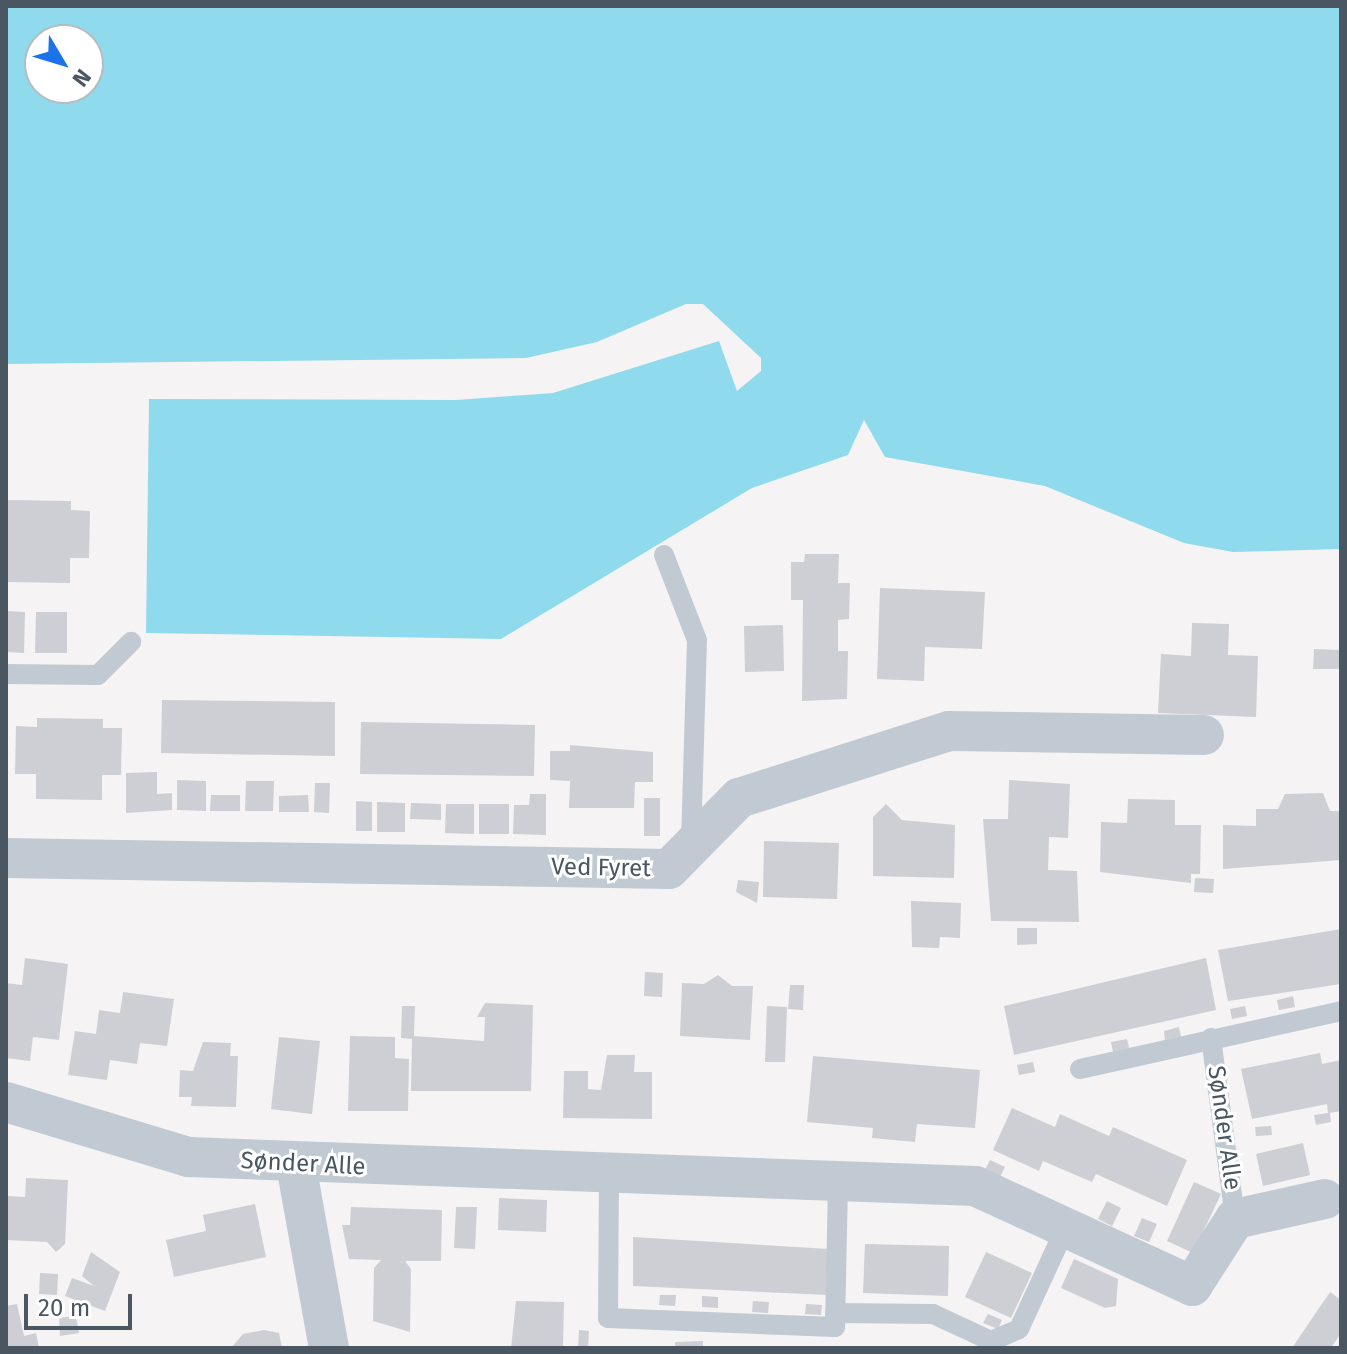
<!DOCTYPE html>
<html>
<head>
<meta charset="utf-8">
<style>
  body { margin:0 }
  #map { position:relative; width:1347px; height:1354px; overflow:hidden; background:#f5f3f3; font-family:"Fira Sans",sans-serif }
  div>[style] { position:absolute }
  [style*='--x'] { left:calc(var(--x)*1px); top:calc(var(--y)*1px); width:calc(var(--w)*1px); rotate:calc(var(--a)*1deg) }
  .water>* { inset:0; background:#90daee }
  .building>* { inset:0; background:#cdcfd5 }
  .service>* { height:20px; margin:-10px; padding:0 10px; transform-origin:10px; border-radius:10px; background:#c1cad2 }
  .minor>* { height:40px; margin:-20px; padding:0 20px; transform-origin:20px; border-radius:20px; background:#c1cad2 }
  span { translate:-50% -50%; white-space:nowrap; text-align:center; line-height:1.15; -webkit-text-stroke:6px #fff; paint-order:stroke }
  .street-label { font-size:24px; color:#4a5661 }
  .frame { position:absolute; inset:0; border:8px solid #4a5661; pointer-events:none }
  .north { position:absolute; left:24px; top:24px; width:80px; height:80px; box-sizing:border-box; background:#fff; border:2px solid #b7bbc0; border-radius:50%; rotate:128deg; font-size:22px; font-weight:700; line-height:32px; text-align:center; color:#4a5661 }
  .north::after { content:''; display:block; margin:auto; width:28px; height:36px; background:#1a73e8; clip-path:polygon(50% 0,100% 100%,50% 72%,0 100%) }
  .scale { position:absolute; left:24px; top:1294px; width:108px; height:36px; box-sizing:border-box; border:4px solid #4a5661; border-top:0; padding-left:10px; font-size:24px; line-height:28px; white-space:nowrap; color:#4a5661; -webkit-text-stroke:6px #fff; paint-order:stroke }
</style>
</head>
<body>
<div id="map">
  <div class="water">
    <i style="clip-path:polygon(evenodd,6px 6px,1341px 6px,1341px 549px,1233px 552px,1184px 543px,1045px 486px,885px 457px,864px 420px,848px 455px,752px 488px,501px 639px,146px 633px,149px 399px,456px 400px,553px 393px,719px 341px,737px 391px,761px 371px,761px 358px,703px 304px,686px 304px,597px 342px,526px 358px,6px 364px,6px 6px,40px 40px,88px 40px,88px 88px,40px 88px,40px 40px)"></i>
  </div>
  <div class="building">
    <i style="clip-path:polygon(6px 500px,71px 501px,71px 510px,90px 511px,89px 558px,70px 558px,70px 583px,6px 582px)"></i>
    <i style="clip-path:polygon(805px 554px,839px 554px,838px 583px,850px 583px,849px 619px,838px 620px,838px 651px,848px 651px,847px 699px,802px 701px,803px 600px,791px 600px,791px 562px,804px 562px)"></i>
    <i style="clip-path:polygon(880px 588px,985px 592px,982px 649px,925px 647px,924px 681px,877px 679px)"></i>
    <i style="clip-path:polygon(6px 611px,25px 612px,24px 653px,6px 652px)"></i>
    <i style="clip-path:polygon(36px 612px,67px 612px,67px 653px,35px 653px)"></i>
    <i style="clip-path:polygon(1192px 623px,1229px 624px,1228px 655px,1258px 656px,1256px 717px,1158px 713px,1161px 654px,1191px 656px)"></i>
    <i style="clip-path:polygon(783px 625px,784px 671px,745px 672px,744px 626px)"></i>
    <i style="clip-path:polygon(1314px 649px,1341px 650px,1341px 669px,1313px 669px)"></i>
    <i style="clip-path:polygon(162px 700px,335px 702px,335px 756px,161px 753px)"></i>
    <i style="clip-path:polygon(37px 718px,103px 719px,103px 728px,122px 728px,121px 775px,102px 775px,102px 800px,36px 799px,36px 774px,15px 774px,16px 726px,37px 727px)"></i>
    <i style="clip-path:polygon(361px 722px,535px 725px,534px 776px,360px 774px)"></i>
    <i style="clip-path:polygon(570px 745px,653px 752px,653px 782px,635px 782px,634px 808px,569px 808px,570px 781px,550px 780px,550px 751px,570px 751px)"></i>
    <i style="clip-path:polygon(157px 772px,157px 794px,172px 793px,172px 810px,126px 813px,126px 773px)"></i>
    <i style="clip-path:polygon(177px 780px,206px 781px,206px 811px,177px 810px)"></i>
    <i style="clip-path:polygon(1009px 780px,1070px 784px,1068px 838px,1049px 837px,1048px 870px,1077px 871px,1079px 922px,991px 921px,983px 819px,1008px 819px)"></i>
    <i style="clip-path:polygon(246px 781px,274px 781px,273px 811px,245px 811px)"></i>
    <i style="clip-path:polygon(315px 783px,330px 783px,329px 813px,314px 812px)"></i>
    <i style="clip-path:polygon(1323px 793px,1330px 811px,1341px 811px,1341px 860px,1223px 869px,1223px 825px,1256px 826px,1256px 809px,1278px 809px,1285px 794px)"></i>
    <i style="clip-path:polygon(530px 794px,546px 794px,546px 835px,513px 834px,514px 805px,529px 805px)"></i>
    <i style="clip-path:polygon(211px 795px,240px 795px,240px 811px,210px 811px)"></i>
    <i style="clip-path:polygon(308px 795px,309px 812px,279px 812px,279px 796px)"></i>
    <i style="clip-path:polygon(644px 798px,660px 798px,660px 836px,644px 836px)"></i>
    <i style="clip-path:polygon(1128px 799px,1175px 800px,1175px 825px,1201px 825px,1200px 874px,1191px 874px,1191px 883px,1100px 872px,1101px 822px,1127px 823px)"></i>
    <i style="clip-path:polygon(356px 801px,372px 802px,372px 831px,356px 831px)"></i>
    <i style="clip-path:polygon(377px 802px,405px 803px,405px 832px,377px 832px)"></i>
    <i style="clip-path:polygon(411px 803px,441px 804px,441px 820px,410px 819px)"></i>
    <i style="clip-path:polygon(446px 804px,474px 804px,474px 834px,445px 833px)"></i>
    <i style="clip-path:polygon(479px 804px,509px 804px,509px 834px,479px 834px)"></i>
    <i style="clip-path:polygon(886px 804px,902px 820px,955px 825px,954px 878px,873px 876px,873px 817px)"></i>
    <i style="clip-path:polygon(764px 841px,839px 843px,837px 899px,763px 897px)"></i>
    <i style="clip-path:polygon(1195px 878px,1214px 879px,1213px 893px,1194px 892px)"></i>
    <i style="clip-path:polygon(738px 880px,759px 882px,757px 903px,736px 892px)"></i>
    <i style="clip-path:polygon(911px 901px,961px 903px,960px 938px,940px 937px,939px 948px,912px 947px)"></i>
    <i style="clip-path:polygon(1017px 928px,1037px 928px,1037px 944px,1017px 945px)"></i>
    <i style="clip-path:polygon(1341px 929px,1341px 984px,1228px 1001px,1218px 950px)"></i>
    <i style="clip-path:polygon(25px 958px,68px 964px,59px 1040px,33px 1037px,30px 1061px,6px 1058px,6px 983px,22px 985px)"></i>
    <i style="clip-path:polygon(1206px 958px,1216px 1010px,1014px 1055px,1004px 1006px)"></i>
    <i style="clip-path:polygon(645px 972px,663px 973px,662px 997px,644px 996px)"></i>
    <i style="clip-path:polygon(718px 975px,732px 986px,753px 986px,750px 1040px,680px 1036px,682px 983px,704px 984px)"></i>
    <i style="clip-path:polygon(790px 985px,804px 985px,803px 1010px,788px 1009px)"></i>
    <i style="clip-path:polygon(123px 992px,174px 999px,167px 1046px,140px 1043px,137px 1064px,110px 1060px,107px 1080px,68px 1075px,75px 1031px,96px 1034px,99px 1010px,120px 1013px)"></i>
    <i style="clip-path:polygon(1293px 996px,1295px 1007px,1279px 1010px,1277px 1000px)"></i>
    <i style="clip-path:polygon(485px 1003px,533px 1005px,531px 1091px,411px 1091px,412px 1039px,401px 1038px,402px 1006px,415px 1006px,414px 1036px,484px 1041px,485px 1017px,477px 1017px)"></i>
    <i style="clip-path:polygon(767px 1006px,787px 1007px,785px 1062px,765px 1062px)"></i>
    <i style="clip-path:polygon(1245px 1006px,1247px 1016px,1232px 1019px,1230px 1009px)"></i>
    <i style="clip-path:polygon(1179px 1027px,1181px 1037px,1165px 1040px,1164px 1031px)"></i>
    <i style="clip-path:polygon(350px 1036px,395px 1037px,395px 1058px,409px 1059px,408px 1111px,348px 1111px)"></i>
    <i style="clip-path:polygon(279px 1037px,320px 1041px,312px 1114px,271px 1109px)"></i>
    <i style="clip-path:polygon(1127px 1039px,1129px 1048px,1113px 1052px,1111px 1042px)"></i>
    <i style="clip-path:polygon(203px 1042px,231px 1043px,230px 1056px,238px 1056px,236px 1107px,191px 1106px,192px 1097px,179px 1097px,180px 1070px,193px 1071px)"></i>
    <i style="clip-path:polygon(1320px 1053px,1322px 1064px,1341px 1060px,1341px 1111px,1330px 1113px,1331px 1122px,1316px 1125px,1314px 1115px,1328px 1113px,1327px 1104px,1252px 1119px,1241px 1069px)"></i>
    <i style="clip-path:polygon(607px 1055px,635px 1055px,634px 1072px,652px 1072px,652px 1119px,563px 1118px,564px 1071px,588px 1071px,588px 1089px,601px 1090px)"></i>
    <i style="clip-path:polygon(813px 1056px,980px 1070px,975px 1128px,917px 1124px,915px 1142px,872px 1138px,873px 1128px,807px 1122px)"></i>
    <i style="clip-path:polygon(1033px 1062px,1035px 1072px,1019px 1075px,1017px 1065px)"></i>
    <i style="clip-path:polygon(1012px 1108px,1055px 1127px,1060px 1114px,1109px 1136px,1113px 1127px,1187px 1160px,1167px 1206px,1096px 1174px,1092px 1182px,1043px 1161px,1039px 1171px,993px 1150px)"></i>
    <i style="clip-path:polygon(1271px 1126px,1272px 1135px,1256px 1136px,1255px 1127px)"></i>
    <i style="clip-path:polygon(1303px 1143px,1310px 1175px,1263px 1186px,1256px 1154px)"></i>
    <i style="clip-path:polygon(990px 1160px,1005px 1167px,1000px 1177px,985px 1170px)"></i>
    <i style="clip-path:polygon(26px 1178px,68px 1180px,65px 1244px,56px 1252px,47px 1242px,6px 1240px,6px 1196px,25px 1197px)"></i>
    <i style="clip-path:polygon(1194px 1182px,1221px 1194px,1193px 1253px,1167px 1241px)"></i>
    <i style="clip-path:polygon(499px 1198px,547px 1200px,546px 1232px,498px 1230px)"></i>
    <i style="clip-path:polygon(1107px 1201px,1121px 1208px,1112px 1226px,1098px 1219px)"></i>
    <i style="clip-path:polygon(255px 1204px,266px 1257px,174px 1277px,166px 1240px,206px 1231px,203px 1215px)"></i>
    <i style="clip-path:polygon(351px 1207px,442px 1210px,441px 1261px,405px 1261px,411px 1269px,410px 1332px,373px 1321px,374px 1268px,381px 1260px,349px 1259px,342px 1225px,350px 1225px)"></i>
    <i style="clip-path:polygon(456px 1207px,477px 1207px,475px 1249px,454px 1248px)"></i>
    <i style="clip-path:polygon(1142px 1218px,1157px 1224px,1149px 1242px,1134px 1236px)"></i>
    <i style="clip-path:polygon(633px 1237px,829px 1249px,828px 1295px,633px 1286px)"></i>
    <i style="clip-path:polygon(865px 1244px,949px 1246px,948px 1296px,863px 1293px)"></i>
    <i style="clip-path:polygon(91px 1252px,120px 1272px,105px 1311px,65px 1296px,72px 1278px,94px 1286px,82px 1276px)"></i>
    <i style="clip-path:polygon(986px 1252px,1032px 1273px,1011px 1318px,965px 1297px)"></i>
    <i style="clip-path:polygon(1074px 1259px,1118px 1279px,1116px 1306px,1105px 1308px,1061px 1288px)"></i>
    <i style="clip-path:polygon(40px 1273px,58px 1274px,57px 1295px,39px 1294px)"></i>
    <i style="clip-path:polygon(1330px 1292px,1341px 1300px,1341px 1333px,1331px 1348px,1292px 1348px)"></i>
    <i style="clip-path:polygon(660px 1295px,676px 1295px,675px 1306px,659px 1305px)"></i>
    <i style="clip-path:polygon(702px 1296px,718px 1297px,718px 1308px,702px 1307px)"></i>
    <i style="clip-path:polygon(516px 1301px,564px 1302px,563px 1346px,511px 1348px)"></i>
    <i style="clip-path:polygon(753px 1301px,769px 1302px,768px 1313px,752px 1312px)"></i>
    <i style="clip-path:polygon(17px 1304px,24px 1336px,36px 1333px,39px 1348px,6px 1348px,6px 1306px)"></i>
    <i style="clip-path:polygon(806px 1304px,822px 1305px,821px 1315px,805px 1314px)"></i>
    <i style="clip-path:polygon(988px 1314px,1002px 1320px,998px 1329px,983px 1323px)"></i>
    <i style="clip-path:polygon(76px 1316px,79px 1333px,60px 1336px,59px 1318px)"></i>
    <i style="clip-path:polygon(264px 1330px,279px 1333px,282px 1348px,231px 1348px,243px 1334px)"></i>
    <i style="clip-path:polygon(579px 1330px,589px 1331px,588px 1347px,578px 1347px)"></i>
    <i style="clip-path:polygon(703px 1341px,703px 1348px,675px 1348px,675px 1342px)"></i>
  </div>
  <div class="service">
    <i style="--x:664;--y:555;--w:91;--a:68.8"></i>
    <i style="--x:697;--y:640;--w:203;--a:91.7"></i>
    <i style="--x:6;--y:674;--w:92;--a:0.6"></i>
    <i style="--x:98;--y:675;--w:47;--a:-45"></i>
    <i style="--x:1211;--y:1038;--w:183;--a:82.4"></i>
    <i style="--x:1080;--y:1069;--w:267;--a:-12.5"></i>
    <i style="--x:609;--y:1174;--w:144;--a:90.4"></i>
    <i style="--x:608;--y:1318;--w:227;--a:2.3"></i>
    <i style="--x:835;--y:1327;--w:148;--a:-88.8"></i>
    <i style="--x:835;--y:1313;--w:98;--a:0.6"></i>
    <i style="--x:933;--y:1314;--w:64;--a:25"></i>
    <i style="--x:991;--y:1341;--w:30;--a:-23"></i>
    <i style="--x:1019;--y:1329;--w:112;--a:-65.3"></i>
  </div>
  <div class="minor">
    <i style="--x:6;--y:858;--w:663;--a:0.95"></i>
    <i style="--x:669;--y:869;--w:100;--a:-45.4"></i>
    <i style="--x:739;--y:798;--w:220;--a:-17.7"></i>
    <i style="--x:949;--y:731;--w:255;--a:0.9"></i>
    <i style="--x:6;--y:1102;--w:190;--a:16.8"></i>
    <i style="--x:188;--y:1157;--w:788;--a:2.11"></i>
    <i style="--x:975;--y:1186;--w:239;--a:24.7"></i>
    <i style="--x:1192;--y:1286;--w:80;--a:-57.3"></i>
    <i style="--x:1235;--y:1219;--w:92;--a:-12.5"></i>
    <i style="--x:296;--y:1165;--w:186;--a:79.8"></i>
  </div>
  <div class="street-label">
    <span style="left:601px;top:868px;rotate:1deg">Ved Fyret</span>
    <span style="left:1224px;top:1128px;rotate:82deg">Sønder Alle</span>
    <span style="left:303px;top:1164px;rotate:3deg">Sønder Alle</span>
  </div>
  <div class="frame"></div>
  <div class="north">N</div>
  <div class="scale">20 m</div>
</div>
</body>
</html>
